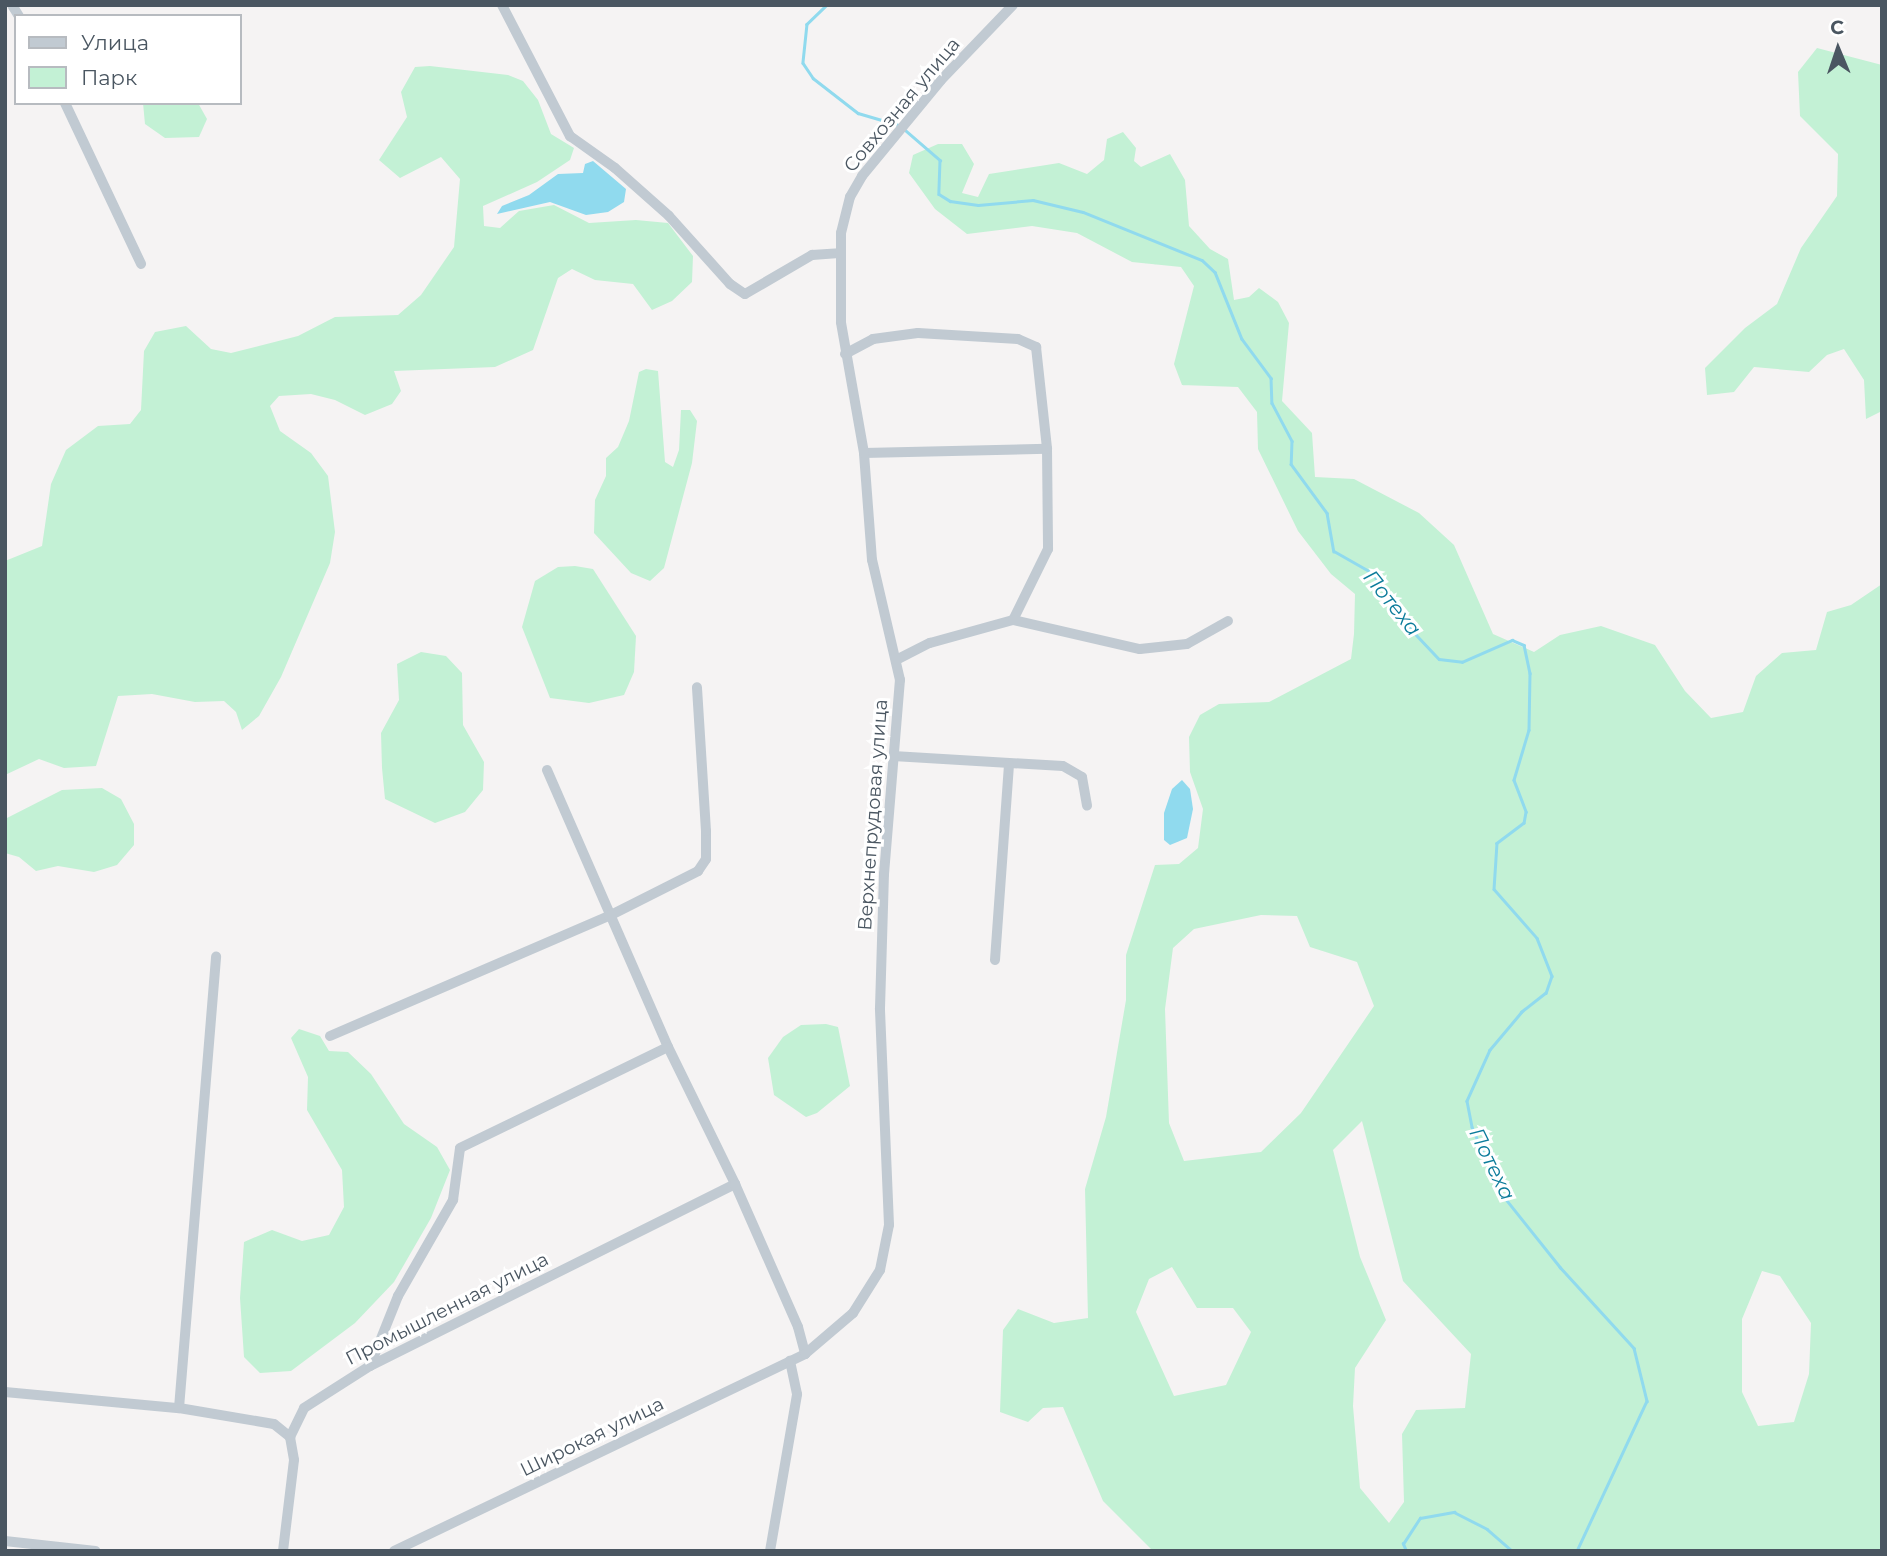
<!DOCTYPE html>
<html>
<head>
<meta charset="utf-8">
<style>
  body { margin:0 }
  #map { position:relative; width:1887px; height:1556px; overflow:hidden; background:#f5f3f3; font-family:Montserrat,sans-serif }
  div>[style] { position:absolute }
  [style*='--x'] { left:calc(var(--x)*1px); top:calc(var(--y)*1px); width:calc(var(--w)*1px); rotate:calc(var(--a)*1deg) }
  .green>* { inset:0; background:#c3f1d5 }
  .water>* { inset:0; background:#90daee }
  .stream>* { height:2.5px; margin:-1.25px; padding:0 1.25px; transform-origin:1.25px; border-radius:1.25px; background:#90daee }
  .minor>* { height:10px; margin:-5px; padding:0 5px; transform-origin:5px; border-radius:5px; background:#c1cad2 }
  span { translate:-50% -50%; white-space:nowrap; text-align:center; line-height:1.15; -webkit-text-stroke:6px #fff; paint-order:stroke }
  .street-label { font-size:19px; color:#4a5661 }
  .water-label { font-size:21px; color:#0c7c9b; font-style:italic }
  .frame { position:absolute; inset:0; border:7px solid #4a5661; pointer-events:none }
  .legend { position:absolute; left:14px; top:14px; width:228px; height:91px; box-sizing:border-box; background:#fff; border:2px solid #b7bbc0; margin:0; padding:9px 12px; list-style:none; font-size:21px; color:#4a5661 }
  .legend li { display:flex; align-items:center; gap:14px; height:35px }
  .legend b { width:35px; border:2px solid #b7bbc0 }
  .north { position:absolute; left:1803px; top:14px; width:70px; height:70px; -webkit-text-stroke:5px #fff; paint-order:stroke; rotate:358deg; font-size:19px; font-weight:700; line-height:28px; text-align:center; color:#4a5661 }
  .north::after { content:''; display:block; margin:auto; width:24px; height:32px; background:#4a5661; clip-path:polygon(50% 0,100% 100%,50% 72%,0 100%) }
</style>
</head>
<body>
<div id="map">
  <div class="green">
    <i style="clip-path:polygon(1817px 48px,1882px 65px,1882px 411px,1866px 419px,1864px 380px,1844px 349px,1827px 355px,1809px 372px,1754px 367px,1734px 392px,1707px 395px,1705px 368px,1745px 328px,1777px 304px,1801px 248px,1837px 196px,1838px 154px,1800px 116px,1798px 72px)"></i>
    <i style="clip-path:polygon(430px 66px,508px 75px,523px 81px,538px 100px,551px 134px,574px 148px,570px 160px,537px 182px,483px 206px,484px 226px,500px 228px,519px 211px,554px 205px,589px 223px,636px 220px,668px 223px,693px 256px,692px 282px,672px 301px,652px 310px,633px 284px,595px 280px,572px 269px,558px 278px,533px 350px,495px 367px,394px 371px,401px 391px,392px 404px,365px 415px,335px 400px,311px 394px,279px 396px,270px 406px,280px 431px,311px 453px,328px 476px,335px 532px,330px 563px,281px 677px,259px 716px,242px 730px,236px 712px,224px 701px,195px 702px,152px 694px,118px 696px,96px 766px,64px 768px,39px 759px,5px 775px,5px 561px,42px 546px,51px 484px,66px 450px,98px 426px,130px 424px,141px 410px,144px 351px,155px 332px,186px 326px,211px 349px,231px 353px,298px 336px,335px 317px,398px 315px,421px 295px,454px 247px,460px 179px,441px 157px,400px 178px,379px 160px,407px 117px,401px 92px,415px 67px)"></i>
    <i style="clip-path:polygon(143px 103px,198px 103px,207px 119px,199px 137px,165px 138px,145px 124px)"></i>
    <i style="clip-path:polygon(evenodd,1123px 132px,1136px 148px,1134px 161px,1141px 167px,1170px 154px,1185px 180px,1189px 226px,1210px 249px,1228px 259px,1234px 300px,1249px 297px,1259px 288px,1278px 302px,1289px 323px,1282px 401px,1312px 433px,1315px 477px,1354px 479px,1419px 513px,1454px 545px,1493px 634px,1534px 652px,1560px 635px,1601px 626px,1655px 645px,1685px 691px,1711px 718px,1743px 712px,1756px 676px,1782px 653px,1816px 650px,1827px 612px,1851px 605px,1882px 584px,1882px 1551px,1153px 1551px,1103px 1501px,1063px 1407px,1043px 1408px,1028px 1422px,1000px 1412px,1003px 1330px,1018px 1309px,1054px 1323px,1088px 1318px,1085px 1189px,1106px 1117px,1126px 1000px,1126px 955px,1155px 865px,1179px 864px,1198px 848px,1203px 809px,1190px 772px,1189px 737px,1200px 715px,1219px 704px,1269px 702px,1351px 659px,1354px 634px,1355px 594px,1331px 574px,1298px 531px,1258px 449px,1257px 412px,1238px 387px,1182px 385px,1174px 364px,1194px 286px,1181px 267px,1132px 262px,1077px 233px,1032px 226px,967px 234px,935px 209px,909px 173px,913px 155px,938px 144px,962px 144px,974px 164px,962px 193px,978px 197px,989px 174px,1059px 163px,1087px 174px,1104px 160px,1107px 139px,1123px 132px,1261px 915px,1297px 916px,1310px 947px,1357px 962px,1374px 1006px,1301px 1113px,1261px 1152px,1184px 1161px,1169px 1123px,1165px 1009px,1173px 948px,1194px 929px,1261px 915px,1123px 132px,1362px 1121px,1403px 1281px,1471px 1354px,1465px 1408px,1416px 1410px,1402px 1434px,1404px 1502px,1389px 1523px,1360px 1488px,1353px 1406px,1355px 1368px,1386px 1320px,1360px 1257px,1333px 1150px,1362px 1121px,1123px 132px,1172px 1267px,1197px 1308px,1233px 1308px,1251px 1332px,1226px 1385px,1174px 1396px,1136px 1312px,1149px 1279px,1172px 1267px,1123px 132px,1762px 1271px,1780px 1276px,1811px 1323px,1809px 1374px,1794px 1422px,1758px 1426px,1742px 1392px,1742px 1319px,1762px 1271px)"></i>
    <i style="clip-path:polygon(646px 369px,658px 371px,665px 462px,673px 467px,679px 450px,681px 410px,690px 410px,697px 421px,692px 463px,664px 568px,650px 581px,631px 573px,594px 533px,595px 500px,606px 476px,606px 458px,618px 447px,629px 421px,639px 372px)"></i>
    <i style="clip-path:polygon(575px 566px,593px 569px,636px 636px,634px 672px,624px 695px,589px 703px,550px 698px,522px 627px,535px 581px,558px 567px)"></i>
    <i style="clip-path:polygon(421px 652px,446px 656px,462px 673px,463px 725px,484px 762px,483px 790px,465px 812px,435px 823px,385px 799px,382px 768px,381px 733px,399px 700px,397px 664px)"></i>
    <i style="clip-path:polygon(102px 788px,121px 799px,134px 824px,134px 845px,117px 865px,94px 872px,58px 866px,36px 871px,19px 857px,5px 853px,5px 819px,62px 790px)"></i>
    <i style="clip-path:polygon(826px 1024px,838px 1027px,850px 1086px,817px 1113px,806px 1117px,774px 1095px,768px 1058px,783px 1037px,801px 1025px)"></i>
    <i style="clip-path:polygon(299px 1029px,320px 1036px,329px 1051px,348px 1052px,371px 1074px,404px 1124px,437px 1147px,450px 1170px,431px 1218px,394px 1282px,355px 1323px,291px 1371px,260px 1373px,244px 1357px,240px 1298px,244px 1242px,272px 1230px,302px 1241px,329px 1235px,344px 1207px,342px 1170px,307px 1110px,308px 1077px,291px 1038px)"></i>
  </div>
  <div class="water">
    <i style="clip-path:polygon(593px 161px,626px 189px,624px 202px,608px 212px,586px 215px,550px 202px,497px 214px,502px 206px,529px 195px,558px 174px,583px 173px,585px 164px)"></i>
    <i style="clip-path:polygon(1182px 780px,1190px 789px,1193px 809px,1187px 838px,1170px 845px,1164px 840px,1164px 813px,1172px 789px)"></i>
  </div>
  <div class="stream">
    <i style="--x:827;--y:5;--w:28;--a:136"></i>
    <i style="--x:807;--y:24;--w:39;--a:96"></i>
    <i style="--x:803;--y:63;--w:18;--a:56"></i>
    <i style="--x:813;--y:78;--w:57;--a:37.9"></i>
    <i style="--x:858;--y:113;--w:43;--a:16.3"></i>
    <i style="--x:904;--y:129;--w:48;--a:40.7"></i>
    <i style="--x:940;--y:160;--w:34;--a:92"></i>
    <i style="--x:939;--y:194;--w:13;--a:32"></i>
    <i style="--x:950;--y:201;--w:28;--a:8"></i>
    <i style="--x:978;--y:205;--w:55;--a:-5.2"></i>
    <i style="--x:1033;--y:200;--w:51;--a:13.5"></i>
    <i style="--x:1083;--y:212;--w:128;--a:22"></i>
    <i style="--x:1202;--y:260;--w:18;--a:43"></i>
    <i style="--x:1215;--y:272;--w:72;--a:68.1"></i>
    <i style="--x:1242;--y:339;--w:49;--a:53.4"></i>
    <i style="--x:1271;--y:378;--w:25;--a:88"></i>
    <i style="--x:1272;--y:403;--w:43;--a:62.2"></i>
    <i style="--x:1292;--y:441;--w:23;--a:92"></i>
    <i style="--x:1291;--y:464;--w:61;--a:53.7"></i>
    <i style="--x:1327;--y:513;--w:39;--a:80"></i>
    <i style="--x:1334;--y:551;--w:43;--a:29.6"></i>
    <i style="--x:1371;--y:572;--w:23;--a:50"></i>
    <i style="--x:1386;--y:590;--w:19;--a:74"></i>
    <i style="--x:1391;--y:608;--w:70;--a:46.7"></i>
    <i style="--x:1439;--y:659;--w:23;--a:7"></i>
    <i style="--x:1462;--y:662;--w:55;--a:-23.7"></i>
    <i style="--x:1512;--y:640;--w:13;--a:23"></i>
    <i style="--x:1524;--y:645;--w:29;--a:78"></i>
    <i style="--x:1530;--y:673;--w:57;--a:91"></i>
    <i style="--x:1529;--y:730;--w:52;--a:106.7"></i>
    <i style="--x:1514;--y:780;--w:34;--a:69"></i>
    <i style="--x:1526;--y:812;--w:11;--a:100"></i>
    <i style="--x:1524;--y:823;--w:34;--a:143"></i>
    <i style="--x:1497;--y:843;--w:46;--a:93.7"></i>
    <i style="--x:1494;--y:889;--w:65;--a:48.7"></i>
    <i style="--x:1537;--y:938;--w:41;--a:68.5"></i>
    <i style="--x:1552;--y:976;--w:18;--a:109"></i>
    <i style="--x:1546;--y:993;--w:31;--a:142"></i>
    <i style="--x:1522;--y:1012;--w:50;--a:130.1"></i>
    <i style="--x:1490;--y:1050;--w:56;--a:114.3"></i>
    <i style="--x:1467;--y:1101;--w:26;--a:79"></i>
    <i style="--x:1472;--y:1127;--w:72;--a:66.3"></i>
    <i style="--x:1501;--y:1193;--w:95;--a:51.4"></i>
    <i style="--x:1560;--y:1267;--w:110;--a:47.6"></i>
    <i style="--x:1634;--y:1348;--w:55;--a:76.2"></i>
    <i style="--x:1647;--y:1401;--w:166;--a:115"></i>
    <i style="--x:1406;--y:1551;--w:8;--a:-113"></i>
    <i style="--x:1403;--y:1544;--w:31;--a:-57"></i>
    <i style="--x:1420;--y:1518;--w:35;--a:-10"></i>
    <i style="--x:1454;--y:1512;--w:37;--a:27"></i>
    <i style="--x:1487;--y:1529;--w:33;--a:41"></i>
  </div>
  <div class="minor">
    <i style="--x:12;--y:5;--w:13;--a:58"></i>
    <i style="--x:502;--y:5;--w:148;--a:62.6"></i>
    <i style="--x:570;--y:136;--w:55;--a:35.4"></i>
    <i style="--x:615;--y:168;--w:72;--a:41.6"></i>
    <i style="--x:669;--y:216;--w:91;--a:48.1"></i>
    <i style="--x:730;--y:284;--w:18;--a:34"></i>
    <i style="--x:745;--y:294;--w:78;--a:-30.2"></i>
    <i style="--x:812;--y:255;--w:27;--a:-4"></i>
    <i style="--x:65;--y:103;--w:178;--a:64.7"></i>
    <i style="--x:845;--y:354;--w:32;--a:-28"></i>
    <i style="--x:873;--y:339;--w:45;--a:-7.6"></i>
    <i style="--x:918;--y:333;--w:100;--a:3.4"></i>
    <i style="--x:1018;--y:339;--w:20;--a:24"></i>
    <i style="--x:1036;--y:347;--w:103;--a:83.8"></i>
    <i style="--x:1047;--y:449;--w:100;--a:89.4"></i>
    <i style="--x:1048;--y:549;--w:79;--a:116.2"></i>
    <i style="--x:864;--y:453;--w:183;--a:-1.3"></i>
    <i style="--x:898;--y:659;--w:36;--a:-27"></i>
    <i style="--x:930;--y:643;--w:86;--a:-15.5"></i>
    <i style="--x:1013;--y:620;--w:130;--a:12.9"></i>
    <i style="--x:1140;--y:649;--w:47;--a:-6.1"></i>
    <i style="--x:1187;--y:644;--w:47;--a:-29.3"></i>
    <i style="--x:893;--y:756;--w:170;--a:3.4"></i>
    <i style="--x:1063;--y:766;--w:22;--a:30"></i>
    <i style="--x:1082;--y:777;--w:29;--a:80"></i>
    <i style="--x:547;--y:770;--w:302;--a:66.4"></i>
    <i style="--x:668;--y:1047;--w:153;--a:63.9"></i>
    <i style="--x:995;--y:960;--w:196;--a:-85.9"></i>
    <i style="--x:330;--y:1036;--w:304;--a:-23.3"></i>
    <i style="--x:609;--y:916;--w:100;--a:-26.8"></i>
    <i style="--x:698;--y:871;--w:14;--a:-56"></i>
    <i style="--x:706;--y:859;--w:28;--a:-90"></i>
    <i style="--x:706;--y:831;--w:144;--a:-93.6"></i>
    <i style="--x:370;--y:1366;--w:75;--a:-68.2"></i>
    <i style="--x:398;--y:1296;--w:111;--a:-60.2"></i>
    <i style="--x:453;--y:1200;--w:52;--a:-82.3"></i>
    <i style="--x:460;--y:1148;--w:231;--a:-25.9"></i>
    <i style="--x:5;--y:1392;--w:175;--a:5.3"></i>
    <i style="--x:179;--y:1408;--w:96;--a:9.6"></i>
    <i style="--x:274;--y:1424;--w:21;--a:39"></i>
    <i style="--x:290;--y:1437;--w:23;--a:80"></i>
    <i style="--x:294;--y:1460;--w:92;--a:96.9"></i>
    <i style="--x:179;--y:1408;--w:453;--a:-85.3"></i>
    <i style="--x:290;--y:1437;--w:32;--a:-64"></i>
    <i style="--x:304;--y:1408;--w:78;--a:-32.5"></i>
    <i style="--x:370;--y:1366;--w:408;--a:-26.5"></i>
    <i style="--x:735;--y:1184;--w:156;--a:66.2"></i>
    <i style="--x:798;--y:1327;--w:28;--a:75"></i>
    <i style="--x:5;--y:1541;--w:91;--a:6.3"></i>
    <i style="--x:394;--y:1551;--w:456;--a:-25.6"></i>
    <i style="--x:805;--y:1354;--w:63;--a:-40.5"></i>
    <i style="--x:853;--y:1313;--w:51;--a:-57.9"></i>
    <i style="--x:880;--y:1270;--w:46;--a:-78.7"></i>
    <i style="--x:889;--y:1225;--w:217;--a:-92.4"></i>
    <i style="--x:880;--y:1008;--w:134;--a:-88.3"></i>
    <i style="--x:884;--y:874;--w:195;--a:-85.3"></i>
    <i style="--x:900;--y:680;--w:123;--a:-103.1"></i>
    <i style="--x:872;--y:560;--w:107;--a:-94.3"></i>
    <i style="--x:864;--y:453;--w:133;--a:-100"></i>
    <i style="--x:841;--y:322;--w:89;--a:-90"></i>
    <i style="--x:841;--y:233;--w:37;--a:-76"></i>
    <i style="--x:850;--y:197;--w:24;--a:-60"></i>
    <i style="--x:862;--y:176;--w:124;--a:-50.5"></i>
    <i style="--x:941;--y:80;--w:104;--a:-46.2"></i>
    <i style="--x:770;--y:1551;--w:159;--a:-80.2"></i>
    <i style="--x:797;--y:1394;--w:34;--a:-102"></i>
  </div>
  <div class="street-label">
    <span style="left:902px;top:105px;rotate:-50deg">Совхозная улица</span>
    <span style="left:873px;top:815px;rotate:-86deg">Верхнепрудовая улица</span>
    <span style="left:447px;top:1309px;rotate:-27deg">Промышленная улица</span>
    <span style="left:592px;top:1437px;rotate:-26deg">Широкая улица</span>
  </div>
  <div class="water-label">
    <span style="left:1392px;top:603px;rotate:51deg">Потеха</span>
    <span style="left:1492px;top:1164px;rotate:64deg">Потеха</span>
  </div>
  <div class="frame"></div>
  <ul class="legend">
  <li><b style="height:9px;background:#c1cad2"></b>Улица</li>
  <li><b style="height:19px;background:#c3f1d5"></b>Парк</li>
  </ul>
  <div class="north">С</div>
</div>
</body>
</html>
